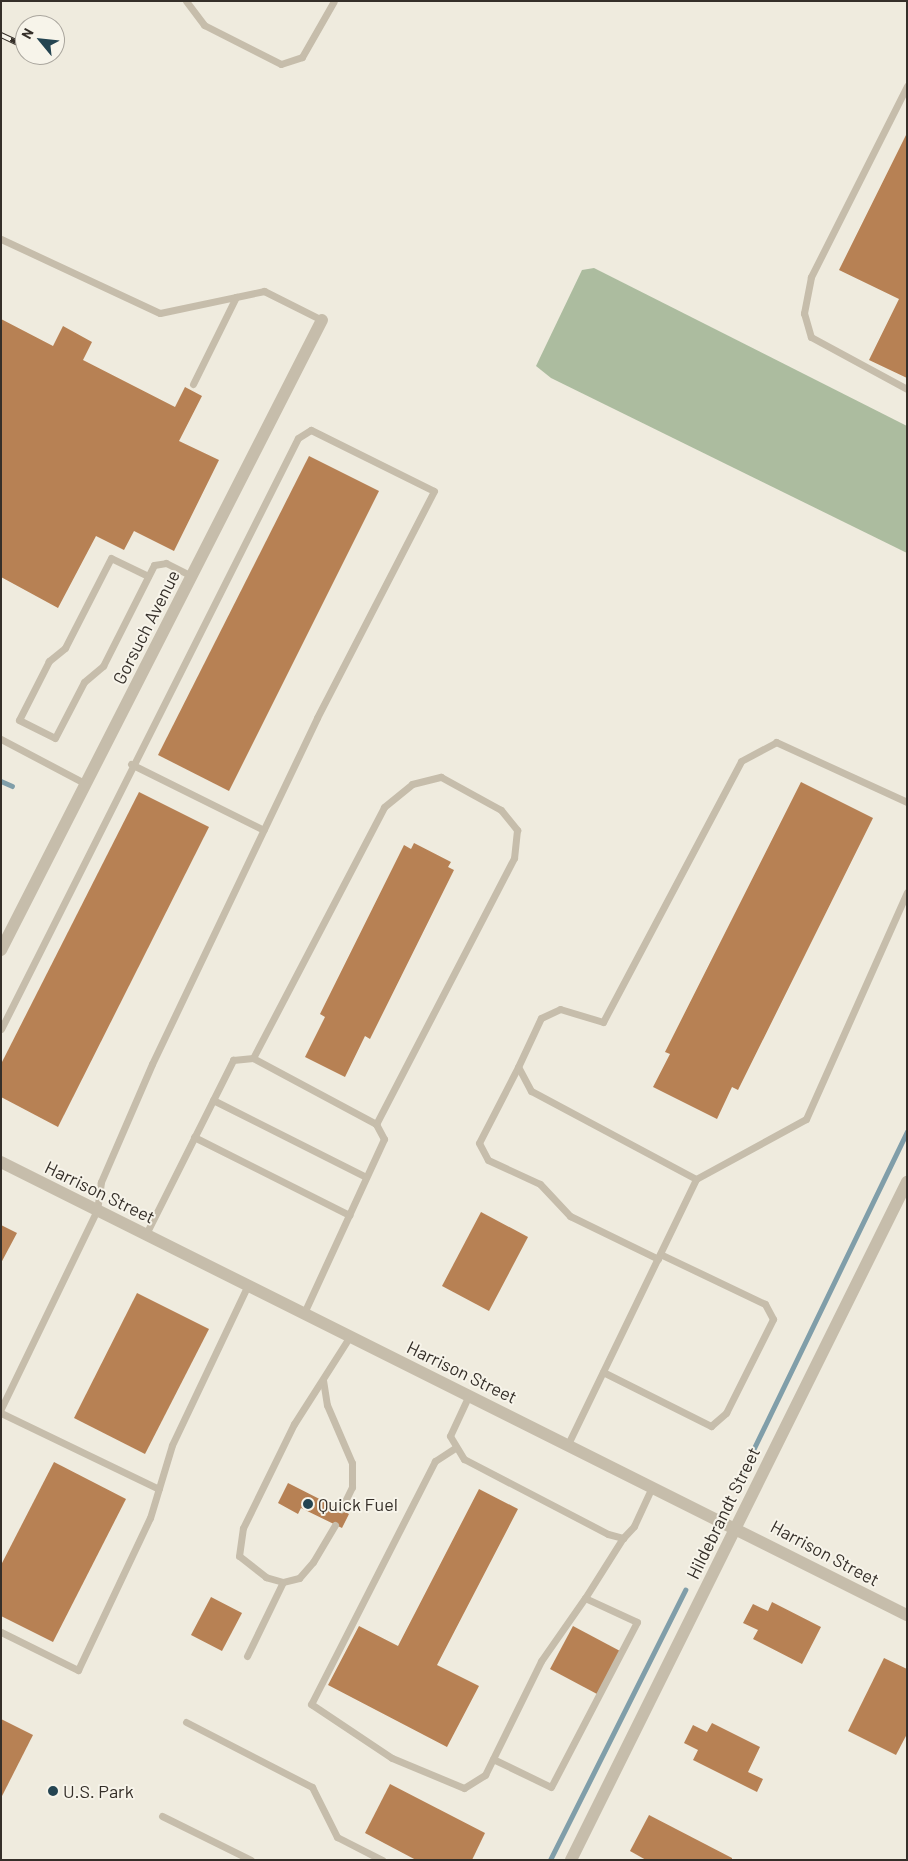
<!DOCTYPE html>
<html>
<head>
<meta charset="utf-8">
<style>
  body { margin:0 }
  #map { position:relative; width:908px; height:1861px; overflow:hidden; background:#efebde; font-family:Barlow,sans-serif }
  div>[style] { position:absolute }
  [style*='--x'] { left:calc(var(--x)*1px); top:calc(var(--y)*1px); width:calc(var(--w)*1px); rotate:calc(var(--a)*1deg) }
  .green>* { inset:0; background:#acbc9f }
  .stream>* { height:4.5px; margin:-2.25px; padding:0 2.25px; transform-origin:2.25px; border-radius:2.25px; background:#809ea9 }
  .building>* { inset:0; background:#b78154 }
  .service>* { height:7px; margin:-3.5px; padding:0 3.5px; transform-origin:3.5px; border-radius:3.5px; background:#c6bdab }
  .minor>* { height:12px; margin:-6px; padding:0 6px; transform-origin:6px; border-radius:6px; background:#c6bdab }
  .tertiary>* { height:12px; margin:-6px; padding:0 6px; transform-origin:6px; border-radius:6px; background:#c6bdab }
  .rail>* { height:5.5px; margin-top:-2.75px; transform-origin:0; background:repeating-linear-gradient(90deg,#f7f4ea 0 11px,#352f29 0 22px); box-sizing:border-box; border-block:1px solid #352f29 }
  .dots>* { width:14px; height:14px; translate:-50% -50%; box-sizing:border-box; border:2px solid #f7f4ea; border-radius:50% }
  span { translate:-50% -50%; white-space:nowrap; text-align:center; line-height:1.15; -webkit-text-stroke:4px #f7f4ea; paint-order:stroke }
  .street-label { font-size:18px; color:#352f29 }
  .poi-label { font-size:18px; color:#352f29 }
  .left { translate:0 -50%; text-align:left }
  .frame { position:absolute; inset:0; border:2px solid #352f29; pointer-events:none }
  .north { position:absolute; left:15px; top:15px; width:50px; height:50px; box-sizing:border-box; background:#f7f4ea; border:1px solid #a9a59d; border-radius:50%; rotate:298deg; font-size:14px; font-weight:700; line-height:20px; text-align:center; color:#352f29 }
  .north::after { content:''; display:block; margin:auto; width:18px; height:22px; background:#244451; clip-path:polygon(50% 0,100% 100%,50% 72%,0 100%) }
</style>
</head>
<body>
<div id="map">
  <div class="green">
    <i style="clip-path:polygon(594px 268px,907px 426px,907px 553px,551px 378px,536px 366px,582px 270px)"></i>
  </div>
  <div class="stream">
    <i style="--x:1;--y:781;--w:12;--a:24"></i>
    <i style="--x:741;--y:1475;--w:381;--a:-64.2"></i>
    <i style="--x:550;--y:1860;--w:302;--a:-63.4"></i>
  </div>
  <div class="building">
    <i style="clip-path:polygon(907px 133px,907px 378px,869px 360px,899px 299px,839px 270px)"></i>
    <i style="clip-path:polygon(1px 319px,53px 346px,63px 326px,92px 342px,83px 360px,175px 407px,185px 387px,202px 396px,179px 441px,219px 460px,174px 551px,134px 531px,124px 550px,96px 536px,58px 608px,1px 577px)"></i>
    <i style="clip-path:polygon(309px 456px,379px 491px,229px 791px,158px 755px)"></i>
    <i style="clip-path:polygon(801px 782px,873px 818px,738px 1090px,732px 1087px,717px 1119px,653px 1087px,670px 1054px,665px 1052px)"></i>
    <i style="clip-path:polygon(139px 792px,209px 827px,58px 1127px,1px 1097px,1px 1064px)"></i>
    <i style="clip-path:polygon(414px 843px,451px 862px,448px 867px,454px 870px,370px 1039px,365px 1036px,345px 1077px,305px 1057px,325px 1017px,320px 1014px,404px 845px,411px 849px)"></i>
    <i style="clip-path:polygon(481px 1212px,528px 1237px,489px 1311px,442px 1286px)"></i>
    <i style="clip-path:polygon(1px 1225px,17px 1233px,1px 1263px)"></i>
    <i style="clip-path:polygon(137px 1293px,209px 1329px,145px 1454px,74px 1418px)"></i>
    <i style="clip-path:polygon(54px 1462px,126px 1499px,53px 1642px,1px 1616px,1px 1565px)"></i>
    <i style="clip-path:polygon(288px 1483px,349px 1514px,342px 1528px,301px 1508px,298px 1514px,278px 1503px)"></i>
    <i style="clip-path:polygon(479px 1489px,518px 1509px,437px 1665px,479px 1686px,447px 1747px,328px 1685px,359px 1626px,398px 1646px)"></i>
    <i style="clip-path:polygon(211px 1597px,242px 1613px,222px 1651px,191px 1635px)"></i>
    <i style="clip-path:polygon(772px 1602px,821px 1627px,802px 1664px,753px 1639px,758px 1630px,743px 1623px,753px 1604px,768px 1611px)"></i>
    <i style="clip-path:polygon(573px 1626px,620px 1651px,597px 1694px,550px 1669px)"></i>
    <i style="clip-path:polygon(884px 1658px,907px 1669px,907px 1734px,896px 1755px,848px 1731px)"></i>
    <i style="clip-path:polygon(1px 1719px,33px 1735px,1px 1798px)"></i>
    <i style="clip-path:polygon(712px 1723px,760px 1747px,748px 1772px,763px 1779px,757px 1792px,693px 1760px,698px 1750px,684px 1743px,693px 1725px,707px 1732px)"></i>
    <i style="clip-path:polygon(390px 1784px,485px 1833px,472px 1860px,416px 1860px,365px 1833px)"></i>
    <i style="clip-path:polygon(649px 1815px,732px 1858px,732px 1860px,646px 1860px,630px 1851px)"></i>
  </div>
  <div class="service">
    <i style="--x:186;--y:1;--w:30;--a:53"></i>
    <i style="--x:204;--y:25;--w:86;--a:26.9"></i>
    <i style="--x:281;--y:64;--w:22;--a:-18"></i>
    <i style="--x:302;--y:57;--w:64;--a:-60.3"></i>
    <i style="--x:907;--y:86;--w:214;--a:116.7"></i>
    <i style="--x:811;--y:277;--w:37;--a:101"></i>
    <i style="--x:804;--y:313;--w:25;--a:74"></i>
    <i style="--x:811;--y:337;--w:109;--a:28.4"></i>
    <i style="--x:1;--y:239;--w:175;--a:25"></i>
    <i style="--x:160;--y:313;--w:78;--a:-11.9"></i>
    <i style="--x:193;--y:384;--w:97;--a:-63.7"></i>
    <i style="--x:236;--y:297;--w:29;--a:-12"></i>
    <i style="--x:264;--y:291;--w:65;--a:26.6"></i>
    <i style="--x:148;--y:576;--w:41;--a:-154.1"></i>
    <i style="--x:111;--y:558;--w:101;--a:117.1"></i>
    <i style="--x:65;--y:648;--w:21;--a:141"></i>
    <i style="--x:49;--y:661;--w:66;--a:117"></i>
    <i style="--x:19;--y:720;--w:40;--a:26.6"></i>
    <i style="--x:55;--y:738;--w:63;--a:-62.6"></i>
    <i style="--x:84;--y:682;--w:25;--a:-40"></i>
    <i style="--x:103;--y:666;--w:113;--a:-63.2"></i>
    <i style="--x:154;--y:565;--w:12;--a:-9"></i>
    <i style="--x:166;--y:563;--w:29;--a:27"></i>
    <i style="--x:1;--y:739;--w:96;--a:27.9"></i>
    <i style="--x:131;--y:764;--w:148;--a:26.4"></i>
    <i style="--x:1;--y:1029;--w:661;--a:-63.32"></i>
    <i style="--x:298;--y:438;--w:15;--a:-32"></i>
    <i style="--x:311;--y:430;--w:137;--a:26.4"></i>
    <i style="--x:434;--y:491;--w:255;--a:117.3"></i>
    <i style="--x:317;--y:718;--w:383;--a:115.5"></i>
    <i style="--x:152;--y:1064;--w:129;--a:113.4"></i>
    <i style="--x:101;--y:1182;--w:28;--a:98"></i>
    <i style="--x:97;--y:1210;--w:221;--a:115.8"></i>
    <i style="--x:253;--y:1058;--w:283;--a:-62.4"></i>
    <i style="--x:384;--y:807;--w:36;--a:-39"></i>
    <i style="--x:412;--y:784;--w:30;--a:-14"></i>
    <i style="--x:441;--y:777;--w:68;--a:28.8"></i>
    <i style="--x:501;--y:810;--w:26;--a:51"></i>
    <i style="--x:517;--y:830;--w:28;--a:96"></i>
    <i style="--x:514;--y:858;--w:300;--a:117.4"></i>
    <i style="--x:518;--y:1067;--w:85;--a:117.2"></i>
    <i style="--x:479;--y:1143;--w:19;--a:62"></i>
    <i style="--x:488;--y:1160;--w:57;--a:24.8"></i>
    <i style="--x:540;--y:1184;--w:44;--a:46.8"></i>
    <i style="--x:570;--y:1216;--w:98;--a:26"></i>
    <i style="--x:213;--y:1100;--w:171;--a:26.7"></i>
    <i style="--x:194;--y:1137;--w:174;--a:26.7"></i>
    <i style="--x:696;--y:1179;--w:187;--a:-151.9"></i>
    <i style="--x:531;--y:1091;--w:27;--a:-118"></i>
    <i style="--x:518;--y:1067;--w:54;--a:-64.9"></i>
    <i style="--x:541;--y:1018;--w:21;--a:-25"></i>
    <i style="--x:560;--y:1009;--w:45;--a:16.8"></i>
    <i style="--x:603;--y:1022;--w:295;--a:-62.1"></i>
    <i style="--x:741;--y:761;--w:40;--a:-28"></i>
    <i style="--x:776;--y:742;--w:144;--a:24.6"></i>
    <i style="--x:146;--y:1234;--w:195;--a:-63.4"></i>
    <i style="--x:233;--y:1060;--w:20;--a:-6"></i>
    <i style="--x:253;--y:1058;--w:140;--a:28.2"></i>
    <i style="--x:376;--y:1124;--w:17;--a:62"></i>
    <i style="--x:384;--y:1139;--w:192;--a:114.7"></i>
    <i style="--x:603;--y:1372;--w:121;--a:26.6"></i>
    <i style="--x:711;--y:1426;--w:20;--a:-41"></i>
    <i style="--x:726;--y:1413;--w:105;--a:-63.4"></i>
    <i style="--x:773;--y:1319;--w:17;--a:-118"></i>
    <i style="--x:765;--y:1304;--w:116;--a:-154.5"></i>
    <i style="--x:323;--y:1380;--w:25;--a:81"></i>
    <i style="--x:327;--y:1405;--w:63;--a:66.7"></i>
    <i style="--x:352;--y:1463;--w:24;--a:90"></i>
    <i style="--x:352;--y:1487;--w:25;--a:116"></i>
    <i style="--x:469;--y:1395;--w:45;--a:114.9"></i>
    <i style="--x:450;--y:1436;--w:27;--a:59"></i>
    <i style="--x:464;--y:1459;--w:162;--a:27.5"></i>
    <i style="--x:608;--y:1534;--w:16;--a:15"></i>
    <i style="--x:623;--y:1538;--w:16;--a:-47"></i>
    <i style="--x:634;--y:1526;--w:43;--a:-65.2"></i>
    <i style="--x:1;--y:1413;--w:175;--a:25.7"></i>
    <i style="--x:568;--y:1444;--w:294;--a:-64.2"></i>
    <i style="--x:696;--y:1179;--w:125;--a:-28.6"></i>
    <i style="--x:806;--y:1119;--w:248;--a:-66"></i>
    <i style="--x:455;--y:1448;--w:24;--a:147"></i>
    <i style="--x:435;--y:1461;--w:273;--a:117"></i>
    <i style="--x:311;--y:1704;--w:97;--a:33.7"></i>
    <i style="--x:392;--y:1758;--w:78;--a:22.6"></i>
    <i style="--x:464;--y:1788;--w:25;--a:-32"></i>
    <i style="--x:485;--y:1775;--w:127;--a:-63.8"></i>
    <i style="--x:541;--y:1661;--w:77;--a:-55.1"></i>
    <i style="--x:335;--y:1525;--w:43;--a:120.7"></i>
    <i style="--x:313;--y:1562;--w:21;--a:131"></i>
    <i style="--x:299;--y:1578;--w:16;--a:166"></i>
    <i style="--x:283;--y:1582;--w:18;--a:-164"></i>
    <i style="--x:266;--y:1577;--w:34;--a:-142"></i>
    <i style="--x:239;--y:1556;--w:28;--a:-82"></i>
    <i style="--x:243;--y:1528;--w:116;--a:-63.9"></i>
    <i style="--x:294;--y:1424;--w:104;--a:-57.5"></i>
    <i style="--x:1;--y:1632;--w:86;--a:26.3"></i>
    <i style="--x:78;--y:1670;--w:168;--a:-64.7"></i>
    <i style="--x:150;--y:1518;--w:76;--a:-73.2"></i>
    <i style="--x:172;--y:1445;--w:177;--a:-64.6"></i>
    <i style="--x:247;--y:1656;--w:82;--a:-64.1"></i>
    <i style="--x:186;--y:1722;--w:142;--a:27.3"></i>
    <i style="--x:312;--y:1787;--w:56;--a:63.4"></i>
    <i style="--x:337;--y:1837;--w:51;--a:27.1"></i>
    <i style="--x:493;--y:1759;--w:64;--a:25.8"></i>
    <i style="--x:551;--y:1787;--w:186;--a:-62.5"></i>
    <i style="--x:637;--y:1622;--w:57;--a:-155.2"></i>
    <i style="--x:585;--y:1598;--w:71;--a:-57.7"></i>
    <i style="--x:162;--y:1816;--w:99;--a:26.3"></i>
  </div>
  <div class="minor">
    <i style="--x:1;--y:950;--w:707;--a:-63"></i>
    <i style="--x:1;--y:1162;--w:1013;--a:26.57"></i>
  </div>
  <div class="tertiary">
    <i style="--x:571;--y:1860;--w:757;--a:-63.64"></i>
  </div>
  <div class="rail">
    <i style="--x:1;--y:35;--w:23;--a:25"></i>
  </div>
  <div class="dots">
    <i style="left:308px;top:1504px;background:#244451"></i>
    <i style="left:53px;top:1791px;background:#244451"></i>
  </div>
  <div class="street-label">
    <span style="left:146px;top:627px;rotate:-63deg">Gorsuch Avenue</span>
    <span style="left:100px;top:1192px;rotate:26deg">Harrison Street</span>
    <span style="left:462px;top:1372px;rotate:26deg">Harrison Street</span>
    <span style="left:723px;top:1513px;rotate:-64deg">Hildebrandt Street</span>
    <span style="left:825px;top:1553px;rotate:28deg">Harrison Street</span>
  </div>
  <div class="poi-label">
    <span class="left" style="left:318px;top:1504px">Quick Fuel</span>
    <span class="left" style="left:63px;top:1791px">U.S. Park</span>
  </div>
  <div class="frame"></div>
  <div class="north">N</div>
</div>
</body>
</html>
